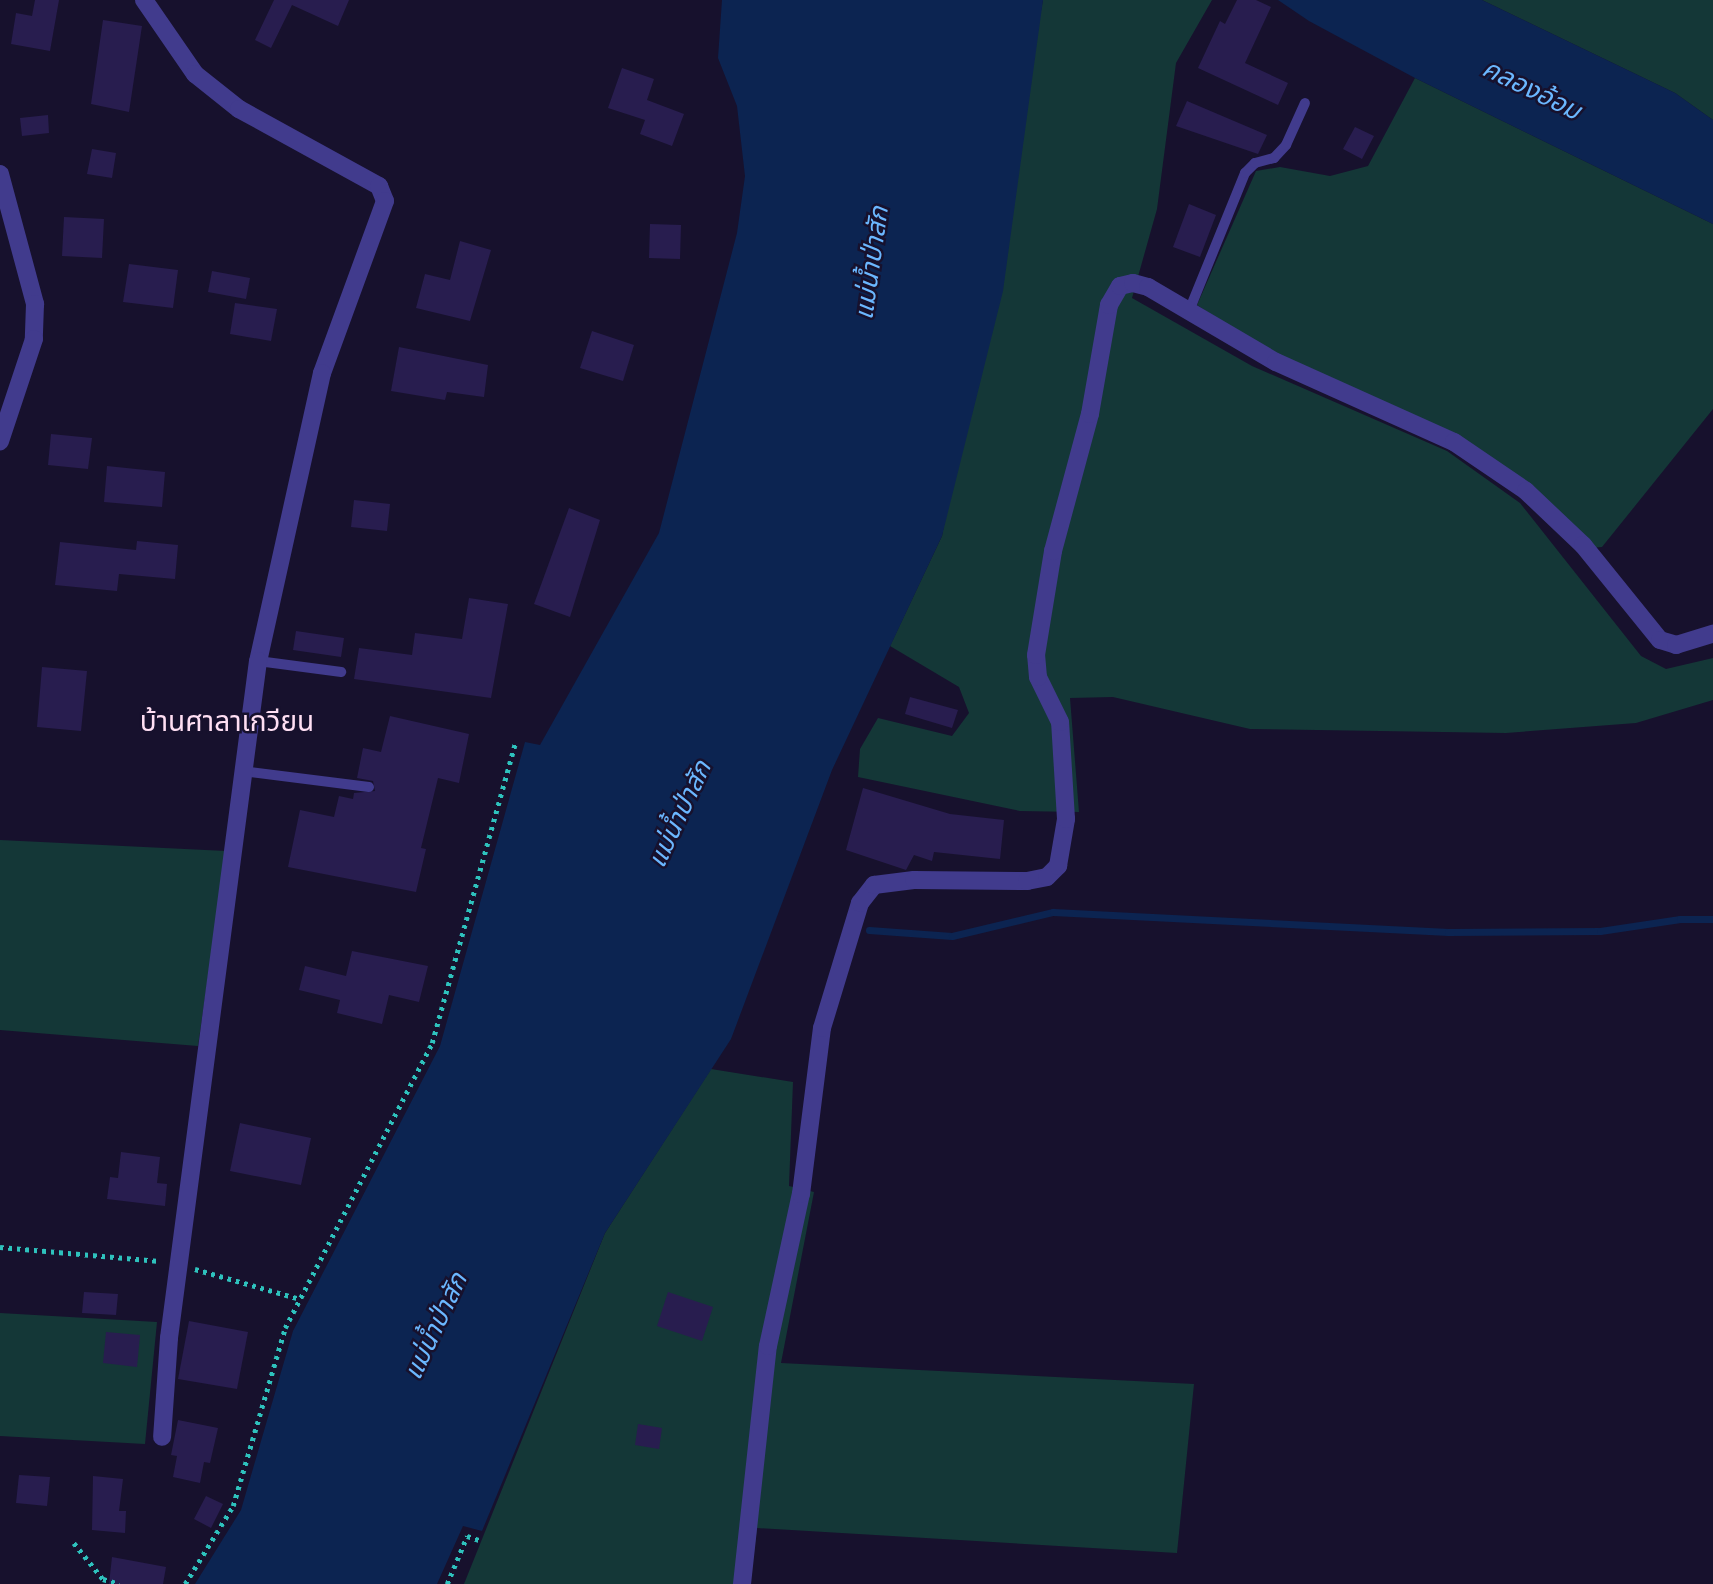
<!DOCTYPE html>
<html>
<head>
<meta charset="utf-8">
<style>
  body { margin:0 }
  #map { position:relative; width:1713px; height:1584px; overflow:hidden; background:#17112d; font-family:"PT Sans","Noto Sans Thai",sans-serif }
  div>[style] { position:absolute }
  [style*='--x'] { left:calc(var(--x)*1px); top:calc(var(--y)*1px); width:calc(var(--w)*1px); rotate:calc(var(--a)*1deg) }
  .green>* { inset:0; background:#143737 }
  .water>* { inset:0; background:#0c2451 }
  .stream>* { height:7px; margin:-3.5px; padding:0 3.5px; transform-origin:3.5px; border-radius:3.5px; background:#0c2451 }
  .building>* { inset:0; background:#281d4f }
  .path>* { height:4.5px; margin-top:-2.25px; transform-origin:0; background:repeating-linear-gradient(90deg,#2ec2bd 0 3.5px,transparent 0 8.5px) }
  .lane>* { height:10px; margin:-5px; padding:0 5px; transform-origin:5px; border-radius:5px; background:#413b8d }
  .street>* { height:18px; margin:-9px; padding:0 9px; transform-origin:9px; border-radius:9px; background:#413b8d }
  span { translate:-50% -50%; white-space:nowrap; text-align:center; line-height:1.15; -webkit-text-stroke:5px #17112d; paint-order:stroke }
  .water-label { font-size:26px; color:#6bb7ff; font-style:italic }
  .quarter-label { font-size:28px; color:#ffdff3 }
</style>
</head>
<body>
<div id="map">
  <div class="green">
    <i style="clip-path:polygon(1043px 0,1212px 0,1176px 63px,1157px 209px,1132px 298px,1252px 366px,1447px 451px,1520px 503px,1641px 656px,1666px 669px,1713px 658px,1713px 700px,1636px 723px,1506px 733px,1250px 729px,1113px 697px,1070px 698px,1079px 812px,1020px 811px,858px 777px,860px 749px,878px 718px,952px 736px,969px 713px,959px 687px,890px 646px,942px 536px)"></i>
    <i style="clip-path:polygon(1482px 0,1713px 0,1713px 120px,1675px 93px)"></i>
    <i style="clip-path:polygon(1415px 78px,1713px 224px,1713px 409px,1602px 547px,1590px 548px,1532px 491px,1268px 351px,1197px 305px,1256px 171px,1280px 167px,1330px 176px,1368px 166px)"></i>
    <i style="clip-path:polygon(0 840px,226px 851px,198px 1046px,0 1030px)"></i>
    <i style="clip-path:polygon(711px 1069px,793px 1082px,789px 1186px,814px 1192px,781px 1363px,1194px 1384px,1177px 1553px,757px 1528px,750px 1584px,464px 1584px,605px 1233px)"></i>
    <i style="clip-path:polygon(0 1313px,157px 1322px,145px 1444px,0 1436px)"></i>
  </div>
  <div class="water">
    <i style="clip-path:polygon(722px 0,1043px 0,1003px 291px,942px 536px,832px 770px,731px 1039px,605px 1233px,482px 1531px,463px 1526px,437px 1584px,195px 1584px,241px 1510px,293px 1331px,440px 1046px,525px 742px,540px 745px,659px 533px,737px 233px,745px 176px,737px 106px,718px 58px)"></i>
    <i style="clip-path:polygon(1278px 0,1482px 0,1675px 93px,1713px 120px,1713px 224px,1415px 78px,1309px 21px)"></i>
  </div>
  <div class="stream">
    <i style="--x:869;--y:930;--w:83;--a:4.1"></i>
    <i style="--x:952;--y:936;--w:104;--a:-13.4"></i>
    <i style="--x:1053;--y:912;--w:396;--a:2.9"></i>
    <i style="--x:1448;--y:932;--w:152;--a:-0.4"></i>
    <i style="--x:1600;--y:931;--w:81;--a:-8.5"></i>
    <i style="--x:1680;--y:919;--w:33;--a:0"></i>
  </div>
  <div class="building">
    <i style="clip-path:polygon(35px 0,59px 0,50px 51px,11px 44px,16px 13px,32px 16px)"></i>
    <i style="clip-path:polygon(274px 0,349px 0,338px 26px,292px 5px,271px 48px,255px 40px)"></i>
    <i style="clip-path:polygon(1237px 0,1256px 0,1271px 7px,1245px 63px,1288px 83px,1278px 105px,1198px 68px,1220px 21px,1225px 24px)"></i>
    <i style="clip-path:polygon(103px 20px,142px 26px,129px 112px,91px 104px)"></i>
    <i style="clip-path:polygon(622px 68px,654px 79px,647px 100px,684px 114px,672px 146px,640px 134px,645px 120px,608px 108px)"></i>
    <i style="clip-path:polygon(1187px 101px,1267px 135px,1258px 154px,1176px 126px)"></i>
    <i style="clip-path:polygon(48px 115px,49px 133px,22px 136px,20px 118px)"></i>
    <i style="clip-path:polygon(1355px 127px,1374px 136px,1362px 159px,1343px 149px)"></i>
    <i style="clip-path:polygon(92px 149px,116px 153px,112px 178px,87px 174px)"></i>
    <i style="clip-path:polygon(1189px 204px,1216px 215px,1200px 257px,1173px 247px)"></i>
    <i style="clip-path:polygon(64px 217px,104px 219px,102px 258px,62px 256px)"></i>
    <i style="clip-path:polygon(650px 224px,681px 225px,680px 259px,649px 258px)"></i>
    <i style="clip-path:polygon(460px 241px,491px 250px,470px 321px,416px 308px,425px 274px,450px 280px)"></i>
    <i style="clip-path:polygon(129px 264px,178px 270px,173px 308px,123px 302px)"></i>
    <i style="clip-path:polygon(212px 271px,250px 278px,246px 299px,208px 292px)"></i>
    <i style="clip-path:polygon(235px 303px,277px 309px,271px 341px,230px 334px)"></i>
    <i style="clip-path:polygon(592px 331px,634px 345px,623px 381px,580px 368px)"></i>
    <i style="clip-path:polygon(399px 347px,488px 365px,484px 397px,447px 392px,445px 400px,391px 391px)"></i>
    <i style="clip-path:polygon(51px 434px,92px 438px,88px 469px,48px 465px)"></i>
    <i style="clip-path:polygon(107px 466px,165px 472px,162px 507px,104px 502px)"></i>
    <i style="clip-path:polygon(354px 500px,390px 504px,387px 531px,351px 527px)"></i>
    <i style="clip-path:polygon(569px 508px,600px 520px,570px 617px,534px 604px)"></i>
    <i style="clip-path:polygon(137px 541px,178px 545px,175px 579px,119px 574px,117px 591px,55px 585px,60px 542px,136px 550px)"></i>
    <i style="clip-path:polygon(469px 598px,508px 604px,491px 698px,354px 679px,359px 648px,412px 655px,415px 633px,462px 639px)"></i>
    <i style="clip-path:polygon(296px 631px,344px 638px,341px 657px,293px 650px)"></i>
    <i style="clip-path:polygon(42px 667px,87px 671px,81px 731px,37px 727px)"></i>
    <i style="clip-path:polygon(910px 697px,958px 710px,952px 728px,905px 714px)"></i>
    <i style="clip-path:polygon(390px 716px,469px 734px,459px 783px,438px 778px,421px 848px,426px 849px,416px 892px,288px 867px,300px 810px,334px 817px,339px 796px,353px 799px,354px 793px,375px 791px,373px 781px,357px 778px,363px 748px,381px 752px)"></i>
    <i style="clip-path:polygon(863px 788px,950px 814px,1004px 820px,1000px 859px,934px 852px,932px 861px,914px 855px,906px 870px,846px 850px)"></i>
    <i style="clip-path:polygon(352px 951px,428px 966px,419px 1002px,389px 995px,382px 1024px,337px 1013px,340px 1000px,299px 990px,305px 966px,346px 976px)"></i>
    <i style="clip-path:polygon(240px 1123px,311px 1138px,301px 1185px,230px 1171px)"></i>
    <i style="clip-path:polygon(121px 1152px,160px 1157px,157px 1183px,167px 1184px,165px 1206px,107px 1199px,110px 1177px,118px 1178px)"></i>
    <i style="clip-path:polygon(84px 1292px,118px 1294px,116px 1315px,82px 1313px)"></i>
    <i style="clip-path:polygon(668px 1292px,713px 1307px,702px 1341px,657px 1326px)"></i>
    <i style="clip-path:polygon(189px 1321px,248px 1332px,237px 1389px,178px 1379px)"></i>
    <i style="clip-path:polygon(106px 1332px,140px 1335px,137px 1367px,103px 1363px)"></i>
    <i style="clip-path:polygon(178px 1420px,218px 1428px,210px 1463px,204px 1462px,200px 1483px,173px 1477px,177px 1456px,171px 1455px)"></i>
    <i style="clip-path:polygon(638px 1424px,662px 1428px,659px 1449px,635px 1445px)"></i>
    <i style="clip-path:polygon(19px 1475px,50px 1477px,47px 1506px,16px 1503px)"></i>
    <i style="clip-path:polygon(93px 1476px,123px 1479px,119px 1511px,126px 1511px,125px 1533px,92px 1530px)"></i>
    <i style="clip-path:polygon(206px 1496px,223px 1504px,211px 1528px,194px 1519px)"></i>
    <i style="clip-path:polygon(112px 1557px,166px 1567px,163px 1584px,109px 1584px)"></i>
  </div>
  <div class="path">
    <i style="--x:0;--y:1247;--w:160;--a:5"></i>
    <i style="--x:195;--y:1269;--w:109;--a:15.9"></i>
    <i style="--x:74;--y:1543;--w:46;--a:51.1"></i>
    <i style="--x:103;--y:1579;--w:17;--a:17"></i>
    <i style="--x:185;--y:1584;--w:92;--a:-58.4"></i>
    <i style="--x:233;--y:1506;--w:185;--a:-73.7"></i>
    <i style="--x:285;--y:1328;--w:321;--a:-62.7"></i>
    <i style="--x:432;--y:1043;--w:314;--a:-74.5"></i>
    <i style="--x:447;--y:1584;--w:52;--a:-67.4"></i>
    <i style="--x:467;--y:1536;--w:13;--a:18"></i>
  </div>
  <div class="lane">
    <i style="--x:1189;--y:311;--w:149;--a:-67.9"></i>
    <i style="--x:1245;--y:173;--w:14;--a:-45"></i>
    <i style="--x:1255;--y:163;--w:20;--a:-15"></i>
    <i style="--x:1274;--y:158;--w:18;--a:-47"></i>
    <i style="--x:1286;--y:145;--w:46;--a:-65.7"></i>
    <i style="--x:258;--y:661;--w:84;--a:7.5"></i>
    <i style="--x:242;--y:771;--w:128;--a:7.2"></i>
  </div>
  <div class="street">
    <i style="--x:144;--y:0;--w:90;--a:55.4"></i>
    <i style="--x:195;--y:74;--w:56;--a:38.5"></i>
    <i style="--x:239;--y:109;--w:160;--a:28.8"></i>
    <i style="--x:379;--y:186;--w:16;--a:68"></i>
    <i style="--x:385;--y:201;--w:183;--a:110.1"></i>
    <i style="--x:322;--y:373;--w:295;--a:102.5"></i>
    <i style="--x:258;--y:661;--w:683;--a:97.49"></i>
    <i style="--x:169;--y:1338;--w:99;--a:94"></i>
    <i style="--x:0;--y:174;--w:135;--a:74.9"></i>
    <i style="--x:35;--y:304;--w:35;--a:92"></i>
    <i style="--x:34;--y:339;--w:108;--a:108.4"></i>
    <i style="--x:742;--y:1584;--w:239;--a:-83.8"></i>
    <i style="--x:768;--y:1346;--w:156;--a:-77.8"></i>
    <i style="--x:801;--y:1194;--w:167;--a:-82.8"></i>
    <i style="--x:822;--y:1028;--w:131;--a:-73.1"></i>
    <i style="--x:860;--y:903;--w:23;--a:-52"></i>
    <i style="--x:874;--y:885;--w:40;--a:-7.1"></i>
    <i style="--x:914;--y:880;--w:113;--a:0.5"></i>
    <i style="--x:1027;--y:881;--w:20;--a:-11"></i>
    <i style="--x:1047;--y:877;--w:16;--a:-45"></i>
    <i style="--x:1058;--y:866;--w:48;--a:-80.3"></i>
    <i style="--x:1066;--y:819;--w:97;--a:-93.5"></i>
    <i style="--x:1060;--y:722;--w:50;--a:-116.1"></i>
    <i style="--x:1038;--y:677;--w:22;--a:-95"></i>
    <i style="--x:1036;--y:655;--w:105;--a:-80.7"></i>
    <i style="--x:1053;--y:551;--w:142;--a:-74.9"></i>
    <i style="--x:1090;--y:414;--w:111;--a:-80.1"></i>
    <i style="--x:1109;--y:305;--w:22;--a:-60"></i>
    <i style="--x:1120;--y:286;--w:13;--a:-13"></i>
    <i style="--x:1133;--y:283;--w:16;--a:15"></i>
    <i style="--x:1148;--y:287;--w:148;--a:30.4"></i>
    <i style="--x:1276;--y:362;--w:195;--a:24.2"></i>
    <i style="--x:1454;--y:442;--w:87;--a:34.2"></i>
    <i style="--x:1526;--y:491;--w:79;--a:43.5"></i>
    <i style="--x:1583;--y:545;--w:122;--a:51"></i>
    <i style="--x:1660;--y:640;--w:17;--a:17"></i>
    <i style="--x:1676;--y:645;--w:39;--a:-17"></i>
  </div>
  <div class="water-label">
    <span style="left:1532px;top:89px;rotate:26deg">คลองอ้อม</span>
    <span style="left:871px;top:263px;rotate:-82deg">แม่น้ำป่าสัก</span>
    <span style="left:679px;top:814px;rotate:-65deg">แม่น้ำป่าสัก</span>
    <span style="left:435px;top:1326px;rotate:-65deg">แม่น้ำป่าสัก</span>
  </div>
  <div class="quarter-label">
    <span style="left:227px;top:721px">บ้านศาลาเกวียน</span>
  </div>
</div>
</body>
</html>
